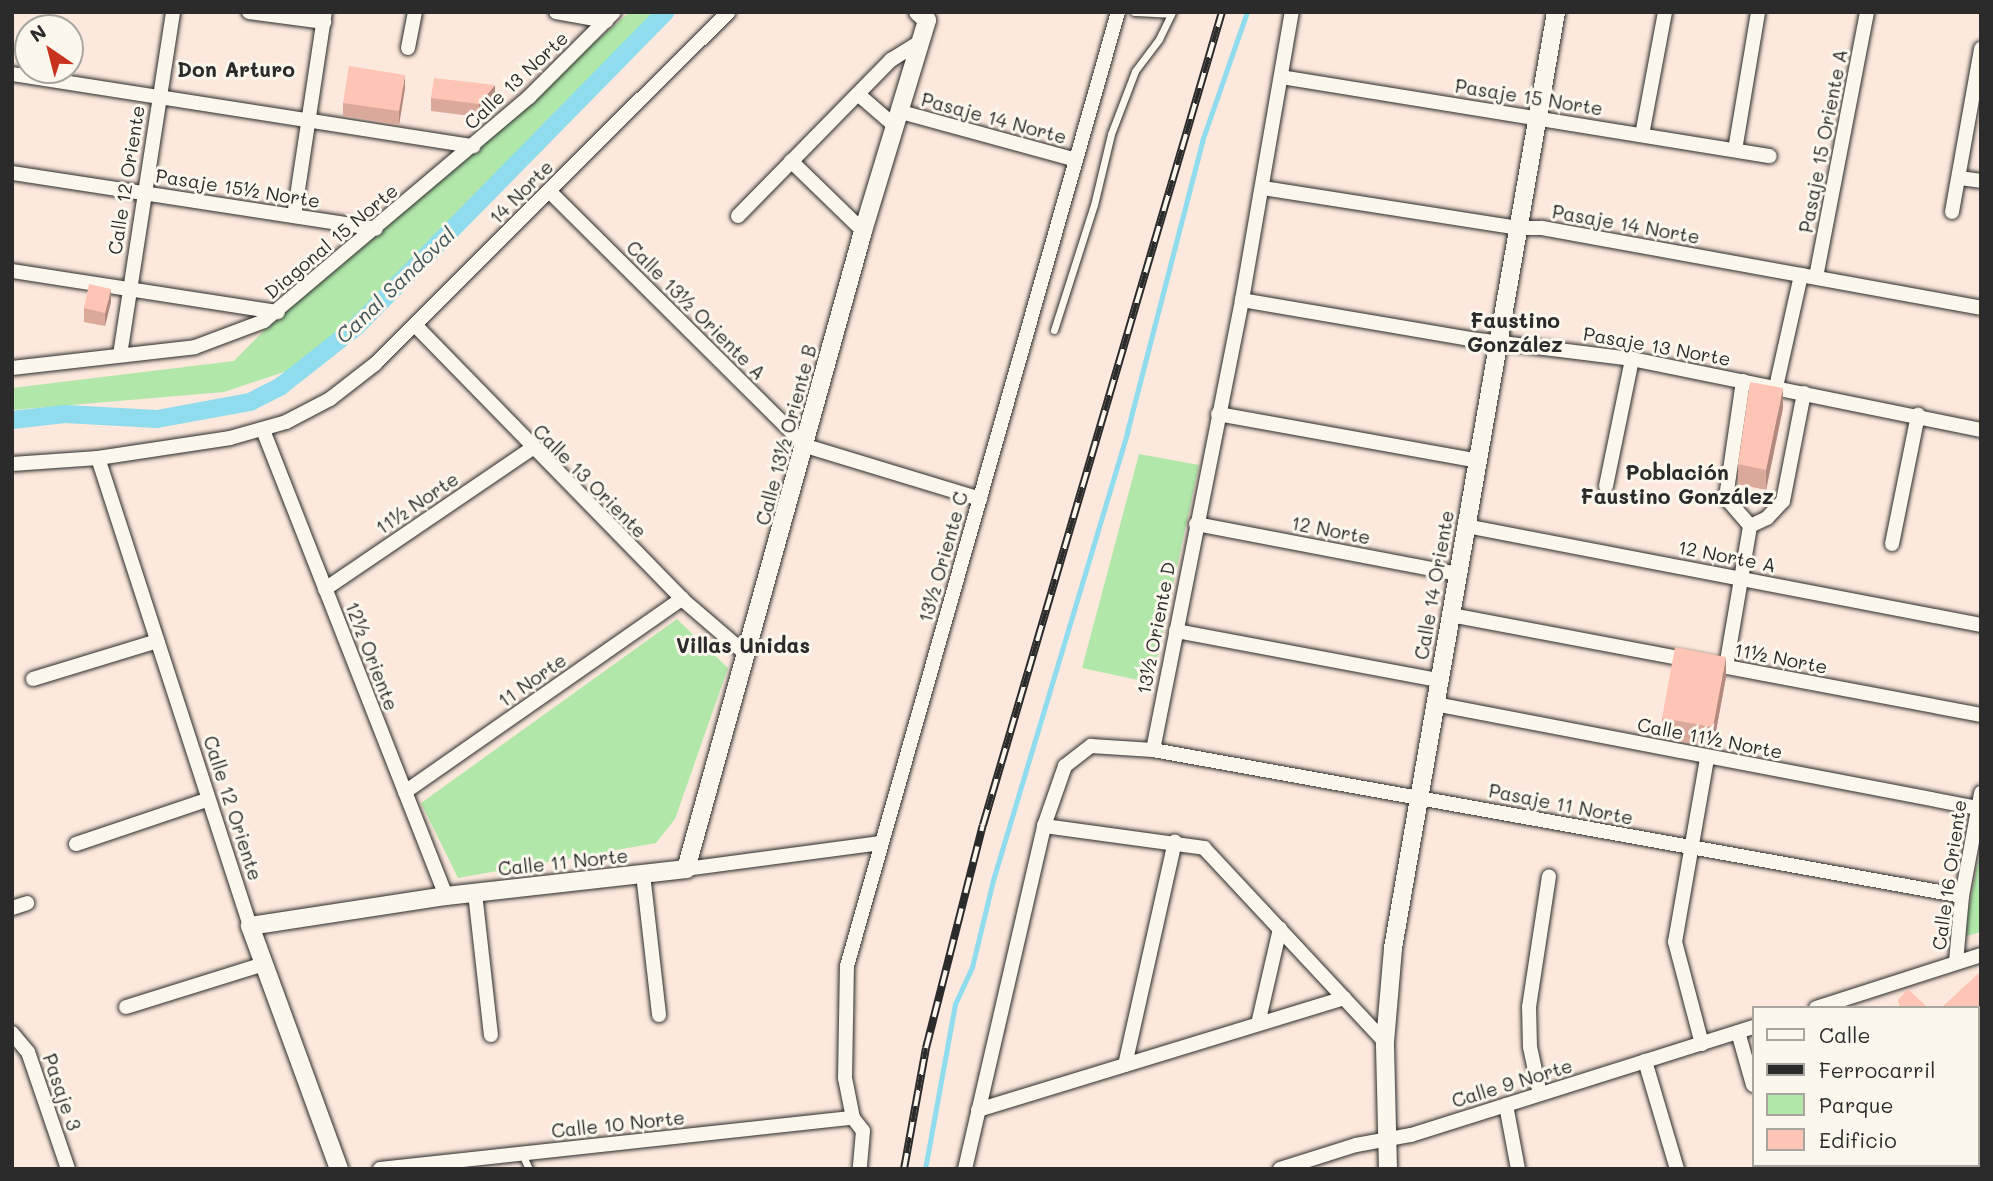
<!DOCTYPE html>
<html>
<head>
<meta charset="utf-8">
<style>
  body { margin:0 }
  #map { position:relative; width:1993px; height:1181px; overflow:hidden; background:#fce8dc; font-family:Mali,sans-serif }
  div>[style] { position:absolute }
  [style*='--x'] { left:calc(var(--x)*1px); top:calc(var(--y)*1px); width:calc(var(--w)*1px); rotate:calc(var(--a)*1deg) }
  .green>* { inset:0; background:#b1e8aa }
  .stream>* { height:5px; margin:-2.5px; padding:0 2.5px; transform-origin:2.5px; border-radius:2.5px; background:#8edced }
  .canal>* { height:18px; margin:-9px; padding:0 9px; transform-origin:9px; border-radius:9px; background:#8edced }
  .roads { filter:drop-shadow(0 0 2px #2b2b2b) drop-shadow(0 0 2px #2b2b2b) }
  .service>* { height:7px; margin:-3.5px; padding:0 3.5px; transform-origin:3.5px; border-radius:3.5px; background:#fbf7ec }
  .minor>* { height:14px; margin:-7px; padding:0 7px; transform-origin:7px; border-radius:7px; background:#fbf7ec }
  .tertiary>* { height:18px; margin:-9px; padding:0 9px; transform-origin:9px; border-radius:9px; background:#fbf7ec }
  .rail>* { height:8px; margin-top:-4px; transform-origin:0; background:repeating-linear-gradient(90deg,#fbf7ec 0 16px,#2b2b2b 0 32px); box-sizing:border-box; border-block:2px solid #2b2b2b }
  .wall>* { inset:0; background:#daa99c }
  .shaded-wall>* { inset:0; background:#b2897f }
  .building>* { inset:0; background:#fec4b5 }
  span { translate:-50% -50%; white-space:nowrap; text-align:center; line-height:1.15; -webkit-text-stroke:6px #fbf7ec; paint-order:stroke }
  .street-label { font-size:19px; color:#2b2b2b }
  .neighbourhood-label { font-size:21px; color:#2b2b2b; font-weight:700 }
  .water-label { font-size:21px; color:#44575c; font-style:italic }
  .frame { position:absolute; inset:0; border:14px solid #2b2b2b; pointer-events:none }
  .legend { position:absolute; left:1752px; top:1006px; width:228px; height:161px; box-sizing:border-box; background:#fbf7ec; border:2px solid #a8a59f; margin:0; padding:9px 12px; list-style:none; font-size:21px; color:#2b2b2b }
  .legend li { display:flex; align-items:center; gap:14px; height:35px }
  .legend b { width:35px; border:2px solid #a8a59f }
  .north { position:absolute; left:14px; top:14px; width:70px; height:70px; box-sizing:border-box; background:#fbf7ec; border:2px solid #a8a59f; border-radius:50%; rotate:325deg; font-size:19px; font-weight:700; line-height:28px; text-align:center; color:#2b2b2b }
  .north::after { content:''; display:block; margin:auto; width:24px; height:32px; background:#c8321e; clip-path:polygon(50% 0,100% 100%,50% 72%,0 100%) }
</style>
</head>
<body>
<div id="map">
  <div class="green">
    <i style="clip-path:polygon(630px 12px,665px 12px,317px 361px,224px 392px,12px 410px,12px 388px,234px 361px,299px 295px)"></i>
    <i style="clip-path:polygon(1139px 454px,1199px 465px,1152px 683px,1082px 668px)"></i>
    <i style="clip-path:polygon(677px 619px,728px 668px,675px 819px,656px 843px,458px 878px,421px 803px)"></i>
    <i style="clip-path:polygon(1981px 847px,1981px 932px,1963px 937px)"></i>
  </div>
  <div class="stream">
    <i style="--x:925;--y:1169;--w:168;--a:-79.7"></i>
    <i style="--x:955;--y:1004;--w:41;--a:-65.3"></i>
    <i style="--x:972;--y:967;--w:89;--a:-76.4"></i>
    <i style="--x:993;--y:880;--w:468;--a:-73.3"></i>
    <i style="--x:1127;--y:432;--w:301;--a:-75.5"></i>
    <i style="--x:1202;--y:141;--w:137;--a:-70.8"></i>
  </div>
  <div class="canal">
    <i style="--x:12;--y:420;--w:53;--a:-6.5"></i>
    <i style="--x:65;--y:414;--w:92;--a:3.1"></i>
    <i style="--x:157;--y:419;--w:95;--a:-10.4"></i>
    <i style="--x:250;--y:402;--w:35;--a:-27"></i>
    <i style="--x:281;--y:386;--w:95;--a:-38.2"></i>
    <i style="--x:356;--y:327;--w:442;--a:-45.5"></i>
  </div>
  <div class="roads">
    <div class="service">
      <i style="--x:1134;--y:12;--w:37;--a:3"></i>
      <i style="--x:1054;--y:330;--w:131;--a:-72.3"></i>
      <i style="--x:1094;--y:205;--w:73;--a:-76.5"></i>
      <i style="--x:1111;--y:134;--w:67;--a:-69.1"></i>
      <i style="--x:1135;--y:71;--w:40;--a:-53"></i>
      <i style="--x:1159;--y:39;--w:30;--a:-64"></i>
      <i style="--x:522;--y:1154;--w:17;--a:65"></i>
    </div>
    <div class="minor">
      <i style="--x:249;--y:12;--w:76;--a:7.6"></i>
      <i style="--x:556;--y:12;--w:51;--a:10.2"></i>
      <i style="--x:408;--y:48;--w:37;--a:-79"></i>
      <i style="--x:12;--y:74;--w:467;--a:8.9"></i>
      <i style="--x:1281;--y:77;--w:495;--a:9.2"></i>
      <i style="--x:859;--y:95;--w:49;--a:40.9"></i>
      <i style="--x:901;--y:112;--w:181;--a:15.3"></i>
      <i style="--x:1642;--y:135;--w:125;--a:-79.4"></i>
      <i style="--x:1735;--y:150;--w:140;--a:-80.5"></i>
      <i style="--x:791;--y:161;--w:100;--a:44.2"></i>
      <i style="--x:12;--y:173;--w:368;--a:8.7"></i>
      <i style="--x:1960;--y:178;--w:21;--a:8"></i>
      <i style="--x:1263;--y:188;--w:258;--a:8.9"></i>
      <i style="--x:1518;--y:228;--w:24;--a:0"></i>
      <i style="--x:1542;--y:228;--w:446;--a:10.3"></i>
      <i style="--x:549;--y:191;--w:362;--a:44.8"></i>
      <i style="--x:806;--y:446;--w:182;--a:16.9"></i>
      <i style="--x:1952;--y:212;--w:166;--a:-79.9"></i>
      <i style="--x:294;--y:216;--w:206;--a:-81.4"></i>
      <i style="--x:738;--y:216;--w:219;--a:-45.6"></i>
      <i style="--x:891;--y:60;--w:36;--a:-32"></i>
      <i style="--x:12;--y:271;--w:269;--a:8.8"></i>
      <i style="--x:1816;--y:277;--w:270;--a:-79.1"></i>
      <i style="--x:1242;--y:300;--w:232;--a:9.7"></i>
      <i style="--x:1471;--y:339;--w:162;--a:7.1"></i>
      <i style="--x:1632;--y:359;--w:356;--a:11.5"></i>
      <i style="--x:415;--y:325;--w:383;--a:45.7"></i>
      <i style="--x:682;--y:599;--w:86;--a:40.7"></i>
      <i style="--x:120;--y:355;--w:347;--a:-81.2"></i>
      <i style="--x:12;--y:368;--w:184;--a:-6.5"></i>
      <i style="--x:195;--y:347;--w:74;--a:-20.6"></i>
      <i style="--x:264;--y:321;--w:347;--a:-40.2"></i>
      <i style="--x:529;--y:97;--w:120;--a:-45"></i>
      <i style="--x:1743;--y:381;--w:118;--a:98.3"></i>
      <i style="--x:1726;--y:498;--w:37;--a:49"></i>
      <i style="--x:1776;--y:387;--w:115;--a:-77.4"></i>
      <i style="--x:1218;--y:414;--w:264;--a:10.2"></i>
      <i style="--x:263;--y:430;--w:501;--a:68.56"></i>
      <i style="--x:98;--y:458;--w:492;--a:72"></i>
      <i style="--x:12;--y:464;--w:86;--a:-4"></i>
      <i style="--x:98;--y:458;--w:134;--a:-8.6"></i>
      <i style="--x:230;--y:438;--w:58;--a:-15.9"></i>
      <i style="--x:286;--y:422;--w:50;--a:-27.6"></i>
      <i style="--x:330;--y:399;--w:57;--a:-37.9"></i>
      <i style="--x:375;--y:364;--w:499;--a:-44.9"></i>
      <i style="--x:1606;--y:486;--w:130;--a:-78.4"></i>
      <i style="--x:1196;--y:524;--w:267;--a:10.8"></i>
      <i style="--x:1466;--y:526;--w:524;--a:10.88"></i>
      <i style="--x:1750;--y:526;--w:19;--a:-25"></i>
      <i style="--x:1767;--y:518;--w:23;--a:-47"></i>
      <i style="--x:1783;--y:501;--w:110;--a:-79"></i>
      <i style="--x:1892;--y:544;--w:132;--a:-78.6"></i>
      <i style="--x:325;--y:589;--w:249;--a:-34.2"></i>
      <i style="--x:1451;--y:615;--w:539;--a:10.68"></i>
      <i style="--x:1176;--y:631;--w:268;--a:10.6"></i>
      <i style="--x:1726;--y:667;--w:143;--a:-80.3"></i>
      <i style="--x:33;--y:679;--w:130;--a:-17"></i>
      <i style="--x:1435;--y:704;--w:553;--a:10.84"></i>
      <i style="--x:1153;--y:750;--w:822;--a:10.23"></i>
      <i style="--x:405;--y:792;--w:338;--a:-34.9"></i>
      <i style="--x:1044;--y:826;--w:162;--a:7.8"></i>
      <i style="--x:1204;--y:848;--w:265;--a:47"></i>
      <i style="--x:76;--y:844;--w:138;--a:-18.6"></i>
      <i style="--x:686;--y:869;--w:197;--a:-7.6"></i>
      <i style="--x:643;--y:874;--w:142;--a:83.5"></i>
      <i style="--x:475;--y:893;--w:143;--a:83.6"></i>
      <i style="--x:12;--y:908;--w:16;--a:-18"></i>
      <i style="--x:1956;--y:962;--w:66;--a:-84.8"></i>
      <i style="--x:1962;--y:896;--w:105;--a:-79.5"></i>
      <i style="--x:126;--y:1007;--w:145;--a:-17.3"></i>
      <i style="--x:1816;--y:1008;--w:173;--a:-17.8"></i>
      <i style="--x:1258;--y:1024;--w:98;--a:-77"></i>
      <i style="--x:1738;--y:1032;--w:55;--a:74.2"></i>
      <i style="--x:12;--y:1033;--w:25;--a:50"></i>
      <i style="--x:28;--y:1052;--w:124;--a:71.1"></i>
      <i style="--x:1702;--y:1044;--w:106;--a:-104.8"></i>
      <i style="--x:1675;--y:942;--w:187;--a:-80.1"></i>
      <i style="--x:1645;--y:1061;--w:113;--a:73.5"></i>
      <i style="--x:1125;--y:1065;--w:229;--a:-77.4"></i>
      <i style="--x:1540;--y:1094;--w:48;--a:-102"></i>
      <i style="--x:1530;--y:1047;--w:40;--a:-91.4"></i>
      <i style="--x:1529;--y:1007;--w:132;--a:-81.3"></i>
      <i style="--x:1506;--y:1105;--w:65;--a:79.4"></i>
      <i style="--x:978;--y:1110;--w:383;--a:-17"></i>
      <i style="--x:853;--y:1118;--w:41;--a:-101.3"></i>
      <i style="--x:845;--y:1078;--w:112;--a:-89"></i>
      <i style="--x:847;--y:966;--w:992;--a:-74.14"></i>
      <i style="--x:1777;--y:1165;--w:4;--a:76"></i>
      <i style="--x:1879;--y:1165;--w:4;--a:76"></i>
      <i style="--x:380;--y:1169;--w:476;--a:-6.2"></i>
      <i style="--x:853;--y:1118;--w:16;--a:52"></i>
      <i style="--x:863;--y:1131;--w:38;--a:95"></i>
      <i style="--x:965;--y:1169;--w:352;--a:-77"></i>
      <i style="--x:1044;--y:826;--w:64;--a:-70.7"></i>
      <i style="--x:1065;--y:766;--w:33;--a:-38"></i>
      <i style="--x:1091;--y:746;--w:62;--a:3.7"></i>
      <i style="--x:1153;--y:750;--w:459;--a:-78.8"></i>
      <i style="--x:1242;--y:300;--w:292;--a:-80.2"></i>
      <i style="--x:1280;--y:1169;--w:80;--a:-17.5"></i>
      <i style="--x:1356;--y:1145;--w:56;--a:-10.3"></i>
      <i style="--x:1411;--y:1135;--w:359;--a:-17.5"></i>
    </div>
    <div class="tertiary">
      <i style="--x:339;--y:1169;--w:259;--a:-110.1"></i>
      <i style="--x:250;--y:926;--w:198;--a:-8.7"></i>
      <i style="--x:446;--y:896;--w:242;--a:-6.4"></i>
      <i style="--x:686;--y:869;--w:662;--a:-74.49"></i>
      <i style="--x:863;--y:231;--w:220;--a:-73.1"></i>
      <i style="--x:927;--y:20;--w:12;--a:-138"></i>
      <i style="--x:1388;--y:1169;--w:127;--a:-91.4"></i>
      <i style="--x:1385;--y:1042;--w:94;--a:-85.1"></i>
      <i style="--x:1393;--y:948;--w:950;--a:-80.12"></i>
    </div>
  </div>
  <div class="rail">
    <i style="--x:904;--y:1169;--w:123;--a:-79.7"></i>
    <i style="--x:926;--y:1048;--w:230;--a:-75.7"></i>
    <i style="--x:983;--y:825;--w:847;--a:-73.62"></i>
  </div>
  <div class="wall">
    <i style="clip-path:polygon(405px 88px,399px 125px,343px 116px,343px 103px)"></i>
    <i style="clip-path:polygon(431px 98px,495px 99px,479px 117px,431px 111px)"></i>
    <i style="clip-path:polygon(111px 302px,105px 326px,84px 322px,84px 308px)"></i>
    <i style="clip-path:polygon(1783px 408px,1766px 490px,1738px 484px,1738px 464px)"></i>
    <i style="clip-path:polygon(1726px 677px,1713px 747px,1662px 738px,1662px 718px)"></i>
    <i style="clip-path:polygon(1977px 1054px,1981px 1057px,1981px 1169px,1936px 1169px,1936px 1165px,1977px 1165px)"></i>
  </div>
  <div class="shaded-wall">
    <i style="clip-path:polygon(405px 75px,405px 88px,399px 125px,399px 111px)"></i>
    <i style="clip-path:polygon(495px 85px,495px 99px,479px 117px,479px 104px)"></i>
    <i style="clip-path:polygon(111px 289px,111px 302px,105px 326px,105px 313px)"></i>
    <i style="clip-path:polygon(1783px 388px,1783px 408px,1766px 490px,1766px 470px)"></i>
    <i style="clip-path:polygon(1726px 657px,1726px 677px,1713px 747px,1713px 727px)"></i>
    <i style="clip-path:polygon(1981px 1010px,1981px 1035px,1977px 1040px,1977px 1014px)"></i>
  </div>
  <div class="building">
    <i style="clip-path:polygon(349px 66px,405px 75px,399px 111px,343px 103px)"></i>
    <i style="clip-path:polygon(434px 78px,495px 85px,479px 104px,431px 98px)"></i>
    <i style="clip-path:polygon(89px 284px,111px 289px,105px 313px,84px 308px)"></i>
    <i style="clip-path:polygon(1750px 382px,1783px 388px,1766px 470px,1738px 464px)"></i>
    <i style="clip-path:polygon(1675px 647px,1726px 657px,1713px 727px,1662px 718px)"></i>
    <i style="clip-path:polygon(1981px 971px,1981px 1010px,1977px 1014px,1977px 1008px,1941px 1008px)"></i>
    <i style="clip-path:polygon(1908px 989px,1928px 1008px,1900px 1008px,1898px 1000px)"></i>
    <i style="clip-path:polygon(1977px 1054px,1981px 1057px,1981px 1088px,1977px 1084px)"></i>
    <i style="clip-path:polygon(1981px 1096px,1981px 1169px,1962px 1169px,1958px 1165px,1977px 1165px,1977px 1100px)"></i>
  </div>
  <div class="street-label">
    <span style="left:516px;top:80px;rotate:-43deg">Calle 13 Norte</span>
    <span style="left:1529px;top:97px;rotate:9deg">Pasaje 15 Norte</span>
    <span style="left:994px;top:118px;rotate:15deg">Pasaje 14 Norte</span>
    <span style="left:1823px;top:141px;rotate:-79deg">Pasaje 15 Oriente A</span>
    <span style="left:126px;top:180px;rotate:-81deg">Calle 12 Oriente</span>
    <span style="left:238px;top:188px;rotate:9deg">Pasaje 15½ Norte</span>
    <span style="left:521px;top:192px;rotate:-45deg">14 Norte</span>
    <span style="left:1626px;top:224px;rotate:10deg">Pasaje 14 Norte</span>
    <span style="left:331px;top:241px;rotate:-40deg">Diagonal 15 Norte</span>
    <span style="left:696px;top:310px;rotate:45deg">Calle 13½ Oriente A</span>
    <span style="left:1657px;top:346px;rotate:10deg">Pasaje 13 Norte</span>
    <span style="left:786px;top:435px;rotate:-75deg">Calle 13½ Oriente B</span>
    <span style="left:590px;top:481px;rotate:45deg">Calle 13 Oriente</span>
    <span style="left:417px;top:503px;rotate:-34deg">11½ Norte</span>
    <span style="left:1331px;top:530px;rotate:11deg">12 Norte</span>
    <span style="left:1727px;top:556px;rotate:11deg">12 Norte A</span>
    <span style="left:943px;top:557px;rotate:-74deg">13½ Oriente C</span>
    <span style="left:1434px;top:585px;rotate:-80deg">Calle 14 Oriente</span>
    <span style="left:1156px;top:628px;rotate:-79deg">13½ Oriente D</span>
    <span style="left:372px;top:656px;rotate:69deg">12½ Oriente</span>
    <span style="left:1781px;top:658px;rotate:11deg">11½ Norte</span>
    <span style="left:532px;top:680px;rotate:-35deg">11 Norte</span>
    <span style="left:1710px;top:738px;rotate:11deg">Calle 11½ Norte</span>
    <span style="left:1561px;top:804px;rotate:11deg">Pasaje 11 Norte</span>
    <span style="left:233px;top:808px;rotate:72deg">Calle 12 Oriente</span>
    <span style="left:563px;top:862px;rotate:-6deg">Calle 11 Norte</span>
    <span style="left:1949px;top:875px;rotate:-82deg">Calle 16 Oriente</span>
    <span style="left:1512px;top:1083px;rotate:-17deg">Calle 9 Norte</span>
    <span style="left:62px;top:1092px;rotate:71deg">Pasaje 3</span>
    <span style="left:618px;top:1124px;rotate:-6deg">Calle 10 Norte</span>
  </div>
  <div class="neighbourhood-label">
    <span style="left:236px;top:69px">Don Arturo</span>
    <span style="left:1515px;top:332px">Faustino<br>González</span>
    <span style="left:1677px;top:484px">Población<br>Faustino González</span>
    <span style="left:743px;top:645px">Villas Unidas</span>
  </div>
  <div class="water-label">
    <span style="left:395px;top:285px;rotate:-44deg">Canal Sandoval</span>
  </div>
  <div class="frame"></div>
  <ul class="legend">
  <li><b style="height:9px;background:#fbf7ec"></b>Calle</li>
  <li><b style="height:9px;background:#2b2b2b"></b>Ferrocarril</li>
  <li><b style="height:19px;background:#b1e8aa"></b>Parque</li>
  <li><b style="height:19px;background:#fec4b5"></b>Edificio</li>
  </ul>
  <div class="north">N</div>
</div>
</body>
</html>
